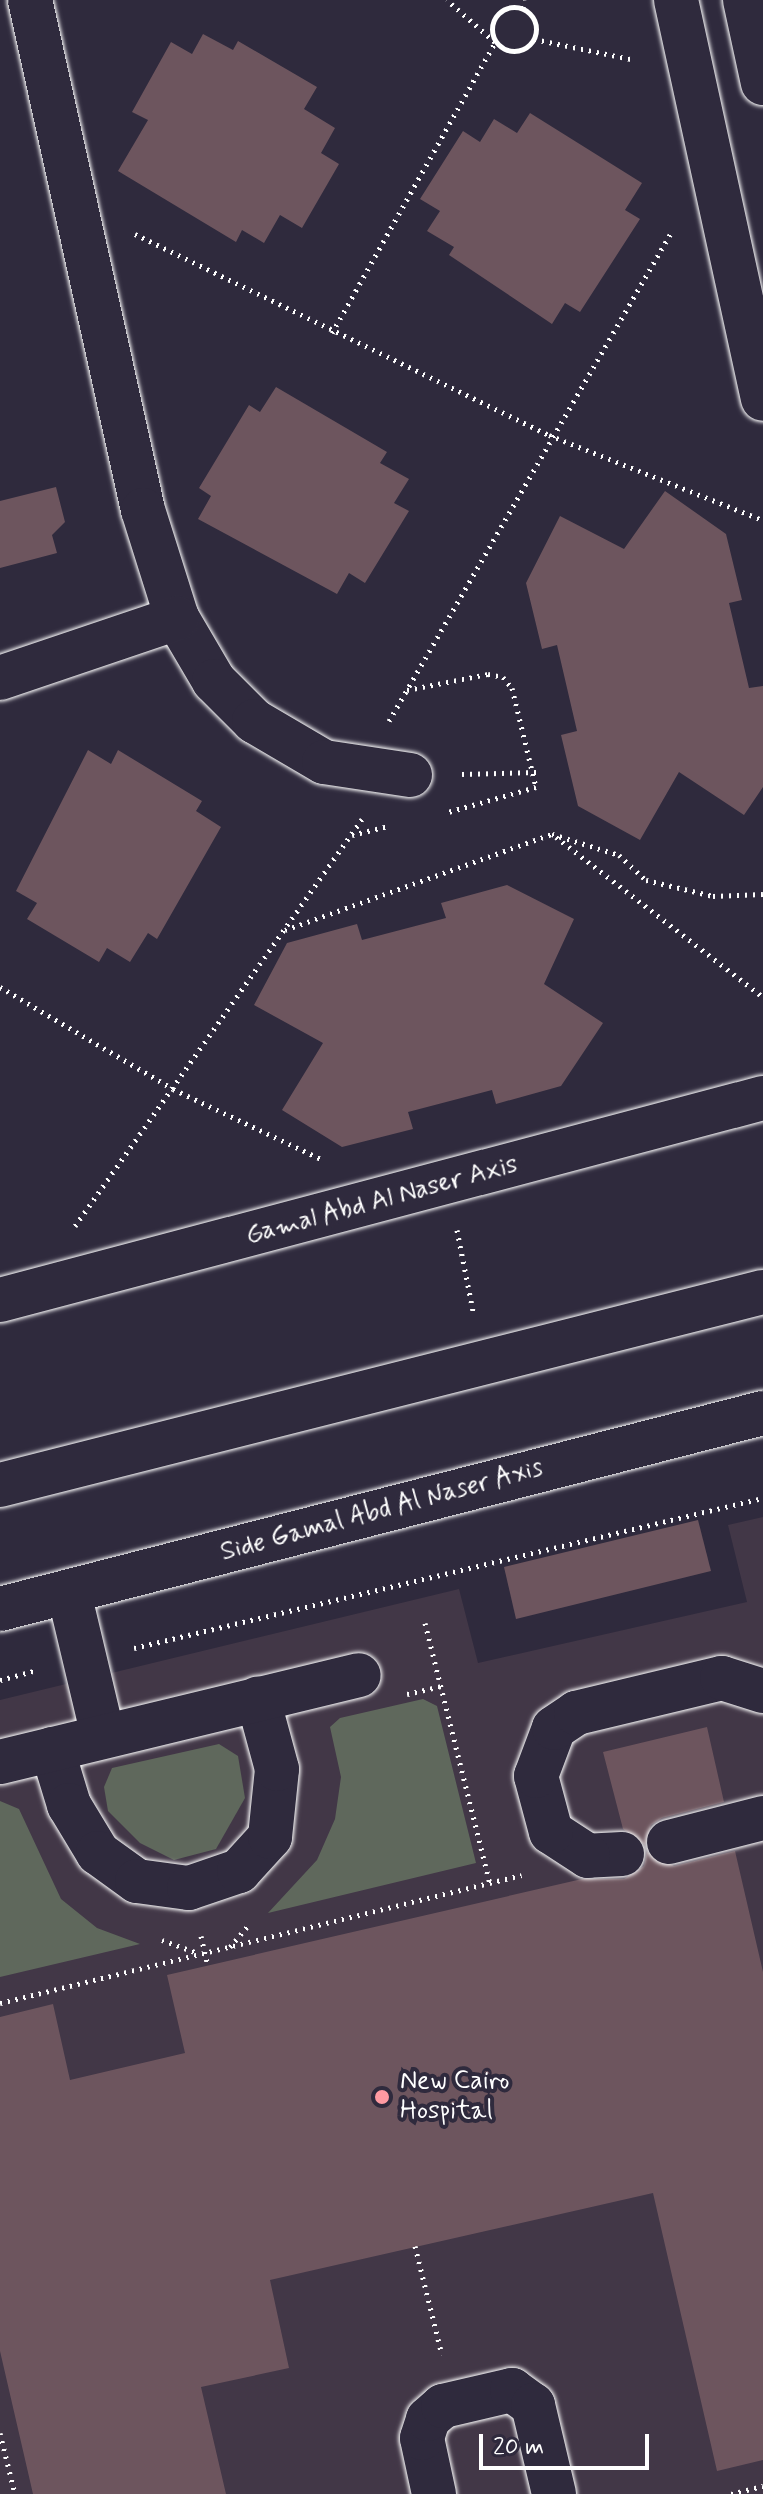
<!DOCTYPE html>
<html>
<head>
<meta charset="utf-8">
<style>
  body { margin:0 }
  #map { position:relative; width:763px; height:2494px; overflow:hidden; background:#2f2a3d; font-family:Mynerve,sans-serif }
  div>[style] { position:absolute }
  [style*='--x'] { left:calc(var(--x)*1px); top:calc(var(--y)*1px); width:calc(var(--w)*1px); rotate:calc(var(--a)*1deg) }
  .built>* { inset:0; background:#423747 }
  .green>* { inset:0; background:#5f685c }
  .building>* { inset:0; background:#6d555e }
  .path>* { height:5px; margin-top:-2.5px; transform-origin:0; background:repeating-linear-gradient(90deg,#fff 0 2px,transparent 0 8px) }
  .path>.ring { margin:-2.5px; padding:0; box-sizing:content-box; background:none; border:5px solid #fff; border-radius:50% }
  .roads { filter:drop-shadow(0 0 2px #fff) drop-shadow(0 0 2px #fff) }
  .minor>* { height:44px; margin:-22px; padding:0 22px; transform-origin:22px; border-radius:22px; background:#2f2a3d }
  .major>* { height:44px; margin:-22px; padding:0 22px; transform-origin:22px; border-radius:22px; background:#2f2a3d }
  .dots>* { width:22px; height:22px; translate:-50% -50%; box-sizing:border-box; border:4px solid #2f2a3d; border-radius:50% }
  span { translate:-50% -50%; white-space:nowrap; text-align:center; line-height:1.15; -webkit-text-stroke:8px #2f2a3d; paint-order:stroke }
  .street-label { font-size:26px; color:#fff }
  .poi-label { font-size:26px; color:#fff }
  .left { translate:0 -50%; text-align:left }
  .scale { position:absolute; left:479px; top:2434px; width:170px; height:36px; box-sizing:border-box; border:4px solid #fff; border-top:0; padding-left:10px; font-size:24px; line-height:28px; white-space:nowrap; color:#fff; -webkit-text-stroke:6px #2f2a3d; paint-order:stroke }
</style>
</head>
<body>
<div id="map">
  <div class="built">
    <i style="clip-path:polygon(763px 1517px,763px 2494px,0 2494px,0 1700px,459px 1589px,478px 1663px,747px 1602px,728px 1525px)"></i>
  </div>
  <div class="green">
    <i style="clip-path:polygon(423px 1699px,437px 1706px,476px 1863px,268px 1913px,317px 1860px,335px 1819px,341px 1777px,330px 1727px,340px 1718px)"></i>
    <i style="clip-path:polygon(219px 1744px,238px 1756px,245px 1798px,216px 1849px,174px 1860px,140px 1843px,108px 1811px,104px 1787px,112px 1768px)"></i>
    <i style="clip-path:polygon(0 1801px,19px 1809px,61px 1899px,97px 1928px,140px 1944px,0 1977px)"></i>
  </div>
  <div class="building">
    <i style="clip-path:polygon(203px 34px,233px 50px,238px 41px,317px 87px,304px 109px,335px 128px,321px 153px,339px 164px,302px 228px,280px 215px,264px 243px,242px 230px,236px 242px,118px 171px,148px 120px,132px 112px,171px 42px,192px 54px)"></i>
    <i style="clip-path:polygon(530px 113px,642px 183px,625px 210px,640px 219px,580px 312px,565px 303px,552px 324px,449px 255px,454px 247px,427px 231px,440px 211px,420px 199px,463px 131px,480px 142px,494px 119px,517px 133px)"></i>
    <i style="clip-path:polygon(276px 387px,387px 452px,380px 463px,409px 479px,394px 503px,409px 511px,365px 583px,349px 573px,337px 594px,198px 519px,211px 496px,199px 488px,249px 405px,260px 412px)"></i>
    <i style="clip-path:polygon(56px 487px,65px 522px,52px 535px,57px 553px,0 568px,0 501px)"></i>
    <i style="clip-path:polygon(665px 491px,726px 534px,742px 600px,729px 603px,749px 688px,763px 686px,763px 787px,744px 815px,679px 772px,640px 840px,578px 806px,561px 735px,577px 731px,557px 645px,542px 649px,526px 583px,560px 516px,624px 549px)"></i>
    <i style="clip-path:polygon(88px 750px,111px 764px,118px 750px,202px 801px,196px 811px,221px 827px,157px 939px,148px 933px,130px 962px,107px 948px,99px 962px,27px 919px,37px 903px,16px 891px)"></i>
    <i style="clip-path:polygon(507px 885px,574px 919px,544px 984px,603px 1023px,561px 1086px,496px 1104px,492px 1090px,408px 1112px,413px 1129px,342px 1147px,282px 1110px,323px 1043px,254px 1005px,287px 943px,357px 924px,362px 940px,446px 918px,441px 903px)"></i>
    <i style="clip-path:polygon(698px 1520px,711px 1571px,516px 1619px,504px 1567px)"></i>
    <i style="clip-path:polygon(707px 1727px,724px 1802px,662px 1818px,651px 1825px,645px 1845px,623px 1829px,603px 1752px)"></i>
    <i style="clip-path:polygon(735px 1851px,763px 1972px,763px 2460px,717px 2471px,653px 2193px,270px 2280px,289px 2368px,201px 2387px,226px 2494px,33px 2494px,0 2351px,0 2017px,53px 2004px,70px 2080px,185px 2053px,167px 1975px,582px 1879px,624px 1879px,644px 1866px,647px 1852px,674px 1866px)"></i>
  </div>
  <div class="path">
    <i class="ring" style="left:492px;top:7px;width:39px;height:39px"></i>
    <i style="--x:523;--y:8;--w:8;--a:-83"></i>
    <i style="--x:534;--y:39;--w:103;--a:11.7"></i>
    <i style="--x:135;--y:234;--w:460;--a:25.9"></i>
    <i style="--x:549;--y:435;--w:230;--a:21.7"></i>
    <i style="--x:332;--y:333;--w:334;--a:-60.7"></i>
    <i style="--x:495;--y:42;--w:64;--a:-138.8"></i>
    <i style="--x:407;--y:690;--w:83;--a:-11.2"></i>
    <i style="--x:488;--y:674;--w:15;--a:11"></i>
    <i style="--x:503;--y:677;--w:14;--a:51"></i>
    <i style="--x:512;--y:688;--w:102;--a:76.4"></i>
    <i style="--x:536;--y:787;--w:95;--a:164.1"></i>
    <i style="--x:389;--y:721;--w:566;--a:-59.99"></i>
    <i style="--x:462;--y:774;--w:75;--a:-1.5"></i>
    <i style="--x:352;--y:835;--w:38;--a:-14"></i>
    <i style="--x:556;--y:837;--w:262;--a:37.7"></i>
    <i style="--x:285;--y:930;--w:284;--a:-19.8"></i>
    <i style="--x:552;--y:834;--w:70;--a:17.4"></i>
    <i style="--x:619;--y:855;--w:37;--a:43"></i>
    <i style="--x:646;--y:880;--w:69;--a:13.4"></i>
    <i style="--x:713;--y:896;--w:50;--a:-2.3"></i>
    <i style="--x:0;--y:987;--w:201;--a:30.5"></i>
    <i style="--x:173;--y:1089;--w:166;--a:25.3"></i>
    <i style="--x:75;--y:1226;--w:498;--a:-54.8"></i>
    <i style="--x:457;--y:1230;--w:83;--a:78.8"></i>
    <i style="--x:425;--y:1623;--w:268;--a:76"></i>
    <i style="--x:134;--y:1648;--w:647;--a:-13.41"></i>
    <i style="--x:0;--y:1680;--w:35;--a:-15"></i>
    <i style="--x:407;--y:1694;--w:35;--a:-13"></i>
    <i style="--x:201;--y:1936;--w:31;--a:77"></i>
    <i style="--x:162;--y:1940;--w:37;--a:20"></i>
    <i style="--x:230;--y:1947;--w:30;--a:-50"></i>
    <i style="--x:0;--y:2003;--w:537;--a:-13.78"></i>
    <i style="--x:415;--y:2246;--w:112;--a:76.1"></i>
    <i style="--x:0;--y:2433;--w:63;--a:76.2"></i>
    <i style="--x:731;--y:2494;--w:33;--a:-14"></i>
  </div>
  <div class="roads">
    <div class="minor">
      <i style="--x:30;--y:0;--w:522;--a:77.51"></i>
      <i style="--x:143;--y:510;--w:113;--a:72.5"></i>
      <i style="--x:177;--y:618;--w:73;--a:59.6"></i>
      <i style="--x:214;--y:681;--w:57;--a:45"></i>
      <i style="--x:254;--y:721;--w:81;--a:30.4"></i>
      <i style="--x:324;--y:762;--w:87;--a:8.6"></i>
      <i style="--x:676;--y:0;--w:408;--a:77.7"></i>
      <i style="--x:745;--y:0;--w:85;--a:77.8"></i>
      <i style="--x:0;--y:678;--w:187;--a:-18.7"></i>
      <i style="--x:69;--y:1593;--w:147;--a:76.6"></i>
      <i style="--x:0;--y:1609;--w:788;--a:-14.41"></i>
      <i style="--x:52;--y:1749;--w:59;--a:73.1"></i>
      <i style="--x:69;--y:1805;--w:56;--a:58.9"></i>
      <i style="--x:98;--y:1853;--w:48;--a:35.7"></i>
      <i style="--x:137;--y:1881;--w:52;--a:7.7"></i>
      <i style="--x:189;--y:1888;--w:53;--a:-18.8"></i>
      <i style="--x:239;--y:1871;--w:46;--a:-47.6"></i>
      <i style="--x:270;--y:1837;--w:68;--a:-84.1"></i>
      <i style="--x:277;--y:1769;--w:73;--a:-105.2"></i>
      <i style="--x:0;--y:1762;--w:369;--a:-13.6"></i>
      <i style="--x:669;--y:1842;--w:97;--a:-14.3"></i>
      <i style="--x:622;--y:1854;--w:34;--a:177"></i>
      <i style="--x:588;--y:1856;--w:44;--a:-147"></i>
      <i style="--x:551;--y:1832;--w:58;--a:-105"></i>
      <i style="--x:536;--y:1776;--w:51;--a:-69.4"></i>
      <i style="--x:554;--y:1728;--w:27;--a:-34"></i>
      <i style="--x:576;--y:1713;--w:150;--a:-13.5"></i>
      <i style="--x:722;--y:1678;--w:43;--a:17.6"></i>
      <i style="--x:434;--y:2494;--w:57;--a:-102.1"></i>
      <i style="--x:422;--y:2438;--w:20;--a:-72"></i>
      <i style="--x:428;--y:2419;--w:20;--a:-41"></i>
      <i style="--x:443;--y:2406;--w:71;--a:-13.1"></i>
      <i style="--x:512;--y:2390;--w:26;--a:36"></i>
      <i style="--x:533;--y:2405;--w:91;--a:76.7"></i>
    </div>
    <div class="major">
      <i style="--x:0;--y:1300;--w:789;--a:-14.83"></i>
      <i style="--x:0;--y:1485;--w:787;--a:-14.2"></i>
    </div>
  </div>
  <div class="dots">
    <i style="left:382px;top:2097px;background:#ff9aa2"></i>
  </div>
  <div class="street-label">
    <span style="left:382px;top:1201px;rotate:-15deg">Gamal Abd Al Naser Axis</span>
    <span style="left:382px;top:1511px;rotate:-15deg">Side Gamal Abd Al Naser Axis</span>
  </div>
  <div class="poi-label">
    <span class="left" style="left:400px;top:2097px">New Cairo<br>Hospital</span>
  </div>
  <div class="scale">20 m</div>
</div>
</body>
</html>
